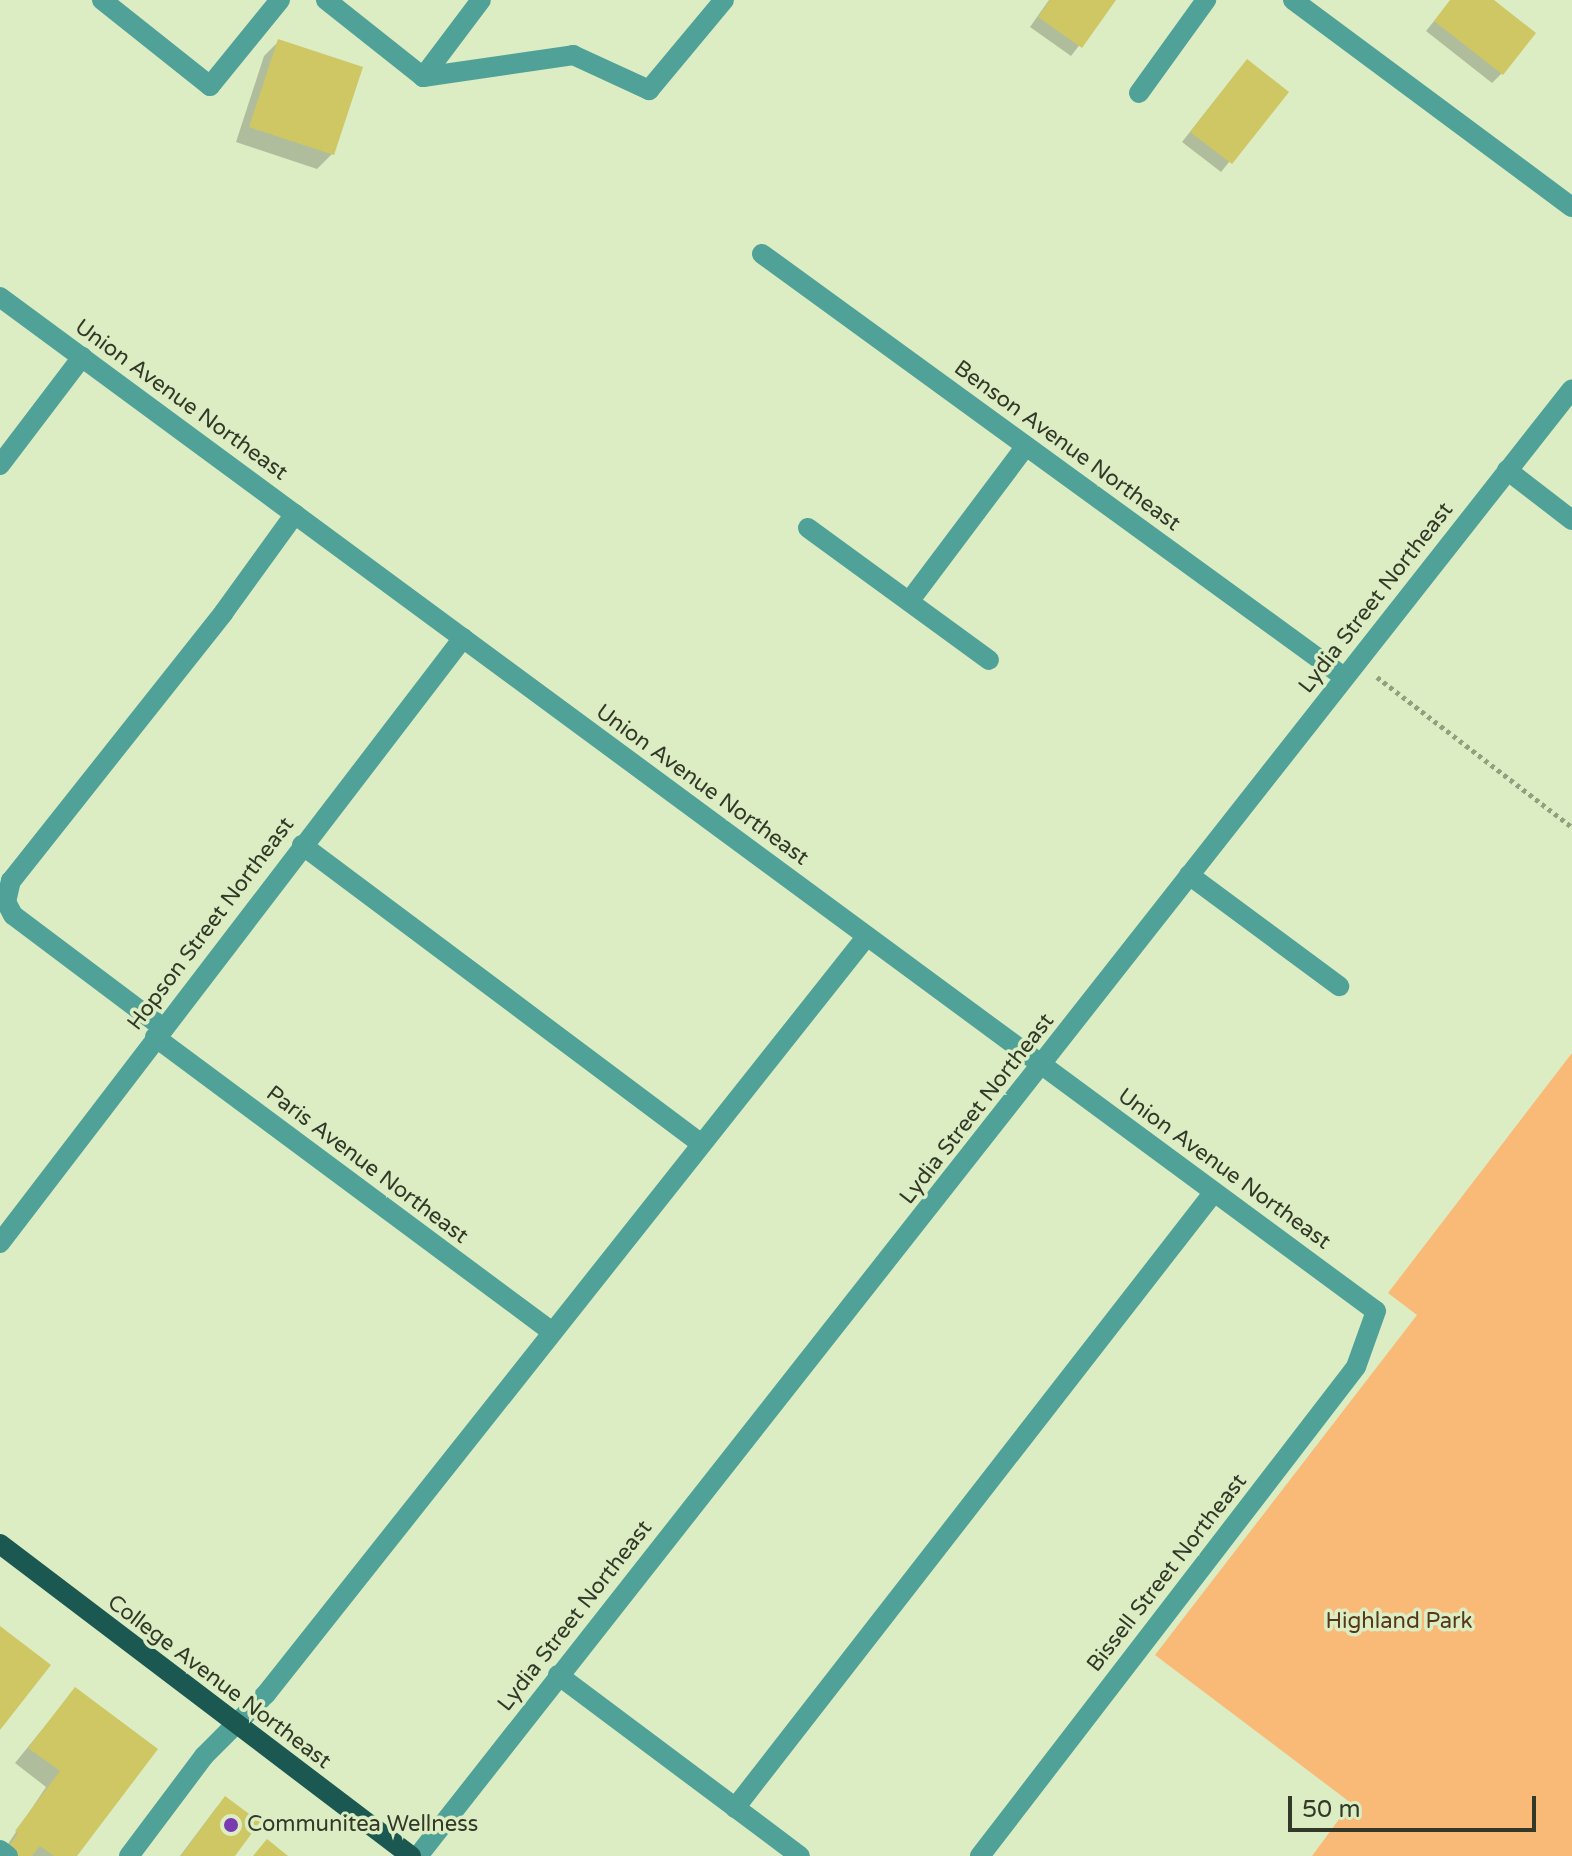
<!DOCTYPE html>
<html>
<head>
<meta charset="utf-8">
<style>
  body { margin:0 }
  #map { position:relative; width:1572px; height:1856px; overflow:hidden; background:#dcedc3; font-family:"Varela Round",sans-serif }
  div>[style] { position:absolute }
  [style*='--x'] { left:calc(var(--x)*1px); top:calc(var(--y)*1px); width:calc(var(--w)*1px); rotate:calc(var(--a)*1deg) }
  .green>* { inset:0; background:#f9b977 }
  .shadow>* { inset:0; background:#0003 }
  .building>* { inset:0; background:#cec764 }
  .path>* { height:5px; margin-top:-2.5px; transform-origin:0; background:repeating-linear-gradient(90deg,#93a080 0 4px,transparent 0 8px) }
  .minor>* { height:20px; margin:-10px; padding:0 10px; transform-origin:10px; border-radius:10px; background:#50a299 }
  .major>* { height:20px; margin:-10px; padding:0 10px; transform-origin:10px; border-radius:10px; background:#1c5852 }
  .dots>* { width:22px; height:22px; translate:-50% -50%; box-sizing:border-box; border:4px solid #dcedc3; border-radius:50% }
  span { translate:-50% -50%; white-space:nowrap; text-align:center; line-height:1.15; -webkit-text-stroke:7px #dcedc3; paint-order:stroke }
  .street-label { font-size:22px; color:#323928 }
  .park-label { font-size:22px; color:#553819 }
  .poi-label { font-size:22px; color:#323928 }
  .left { translate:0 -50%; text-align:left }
  .scale { position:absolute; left:1288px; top:1796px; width:248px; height:36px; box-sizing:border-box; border:4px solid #323928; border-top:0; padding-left:10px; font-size:24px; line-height:28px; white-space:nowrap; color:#323928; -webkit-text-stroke:6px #dcedc3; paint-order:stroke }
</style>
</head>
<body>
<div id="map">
  <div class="green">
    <i style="clip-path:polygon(1572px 1053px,1572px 1856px,1312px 1856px,1351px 1803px,1155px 1655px,1417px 1315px,1388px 1293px)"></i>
  </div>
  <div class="shadow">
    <i style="clip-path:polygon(1049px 0,1114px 0,1071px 56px,1030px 27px)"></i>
    <i style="clip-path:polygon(1451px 0,1491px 0,1502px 73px,1492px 83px,1426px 31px)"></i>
    <i style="clip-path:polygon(278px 42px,332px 154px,317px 169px,236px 142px,264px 56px)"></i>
    <i style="clip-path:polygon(1238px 71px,1286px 92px,1221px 172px,1182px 142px)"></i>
    <i style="clip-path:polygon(75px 1689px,75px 1856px,0 1856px,46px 1787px,15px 1763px)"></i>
    <i style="clip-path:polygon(225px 1799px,233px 1856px,180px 1856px,216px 1808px)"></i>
  </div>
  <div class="building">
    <i style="clip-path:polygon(1050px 0,1116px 0,1082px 48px,1038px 17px)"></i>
    <i style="clip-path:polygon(1450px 0,1494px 0,1536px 33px,1503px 75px,1434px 21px)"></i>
    <i style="clip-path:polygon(278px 39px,363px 67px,334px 155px,249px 127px)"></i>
    <i style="clip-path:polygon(1247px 59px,1289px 92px,1232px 164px,1190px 132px)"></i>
    <i style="clip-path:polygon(0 1626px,51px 1665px,0 1730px)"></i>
    <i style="clip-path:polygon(75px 1687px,158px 1749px,77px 1856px,54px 1856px,40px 1846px,32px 1856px,16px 1856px,7px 1849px,18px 1833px,15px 1831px,60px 1771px,28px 1748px)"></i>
    <i style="clip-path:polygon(225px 1796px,260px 1822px,235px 1856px,181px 1856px)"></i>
    <i style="clip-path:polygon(267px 1839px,288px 1856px,253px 1856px)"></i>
  </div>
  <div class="path">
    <i style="--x:1377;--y:677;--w:246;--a:37.6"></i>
  </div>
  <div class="minor">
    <i style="--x:102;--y:0;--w:138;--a:38.5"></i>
    <i style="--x:210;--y:86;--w:111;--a:-50.9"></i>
    <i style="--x:326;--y:0;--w:124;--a:38.4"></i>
    <i style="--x:423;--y:77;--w:152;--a:-8.3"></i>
    <i style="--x:573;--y:55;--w:84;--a:24.7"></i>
    <i style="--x:649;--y:90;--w:117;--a:-50.2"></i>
    <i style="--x:1293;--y:0;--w:347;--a:36.6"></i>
    <i style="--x:423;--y:77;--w:96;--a:-53"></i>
    <i style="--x:1139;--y:93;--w:115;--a:-54.2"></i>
    <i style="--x:762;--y:254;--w:719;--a:36.01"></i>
    <i style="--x:0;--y:297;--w:1709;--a:36.39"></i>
    <i style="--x:1376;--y:1311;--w:59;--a:109.7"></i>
    <i style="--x:1356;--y:1367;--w:617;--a:127.56"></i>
    <i style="--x:0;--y:465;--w:136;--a:-52.8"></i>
    <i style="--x:1507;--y:470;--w:82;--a:37.6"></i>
    <i style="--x:808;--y:528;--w:224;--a:36.1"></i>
    <i style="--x:911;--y:599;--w:191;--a:-53.1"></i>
    <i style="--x:302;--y:845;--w:499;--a:36.8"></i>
    <i style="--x:1189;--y:875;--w:187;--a:36.5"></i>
    <i style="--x:162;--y:1027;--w:186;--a:-143.1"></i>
    <i style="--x:13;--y:915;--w:15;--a:-118"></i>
    <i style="--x:6;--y:902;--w:22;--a:-77"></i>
    <i style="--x:11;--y:881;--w:343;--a:-51.6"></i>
    <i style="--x:224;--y:612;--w:121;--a:-54.1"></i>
    <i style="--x:155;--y:1037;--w:495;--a:36.6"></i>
    <i style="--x:0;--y:1243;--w:762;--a:-52.57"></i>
    <i style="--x:558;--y:1675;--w:302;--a:36.8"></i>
    <i style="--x:735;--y:1808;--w:780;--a:-52.13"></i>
    <i style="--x:0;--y:1850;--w:10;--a:37"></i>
    <i style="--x:129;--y:1856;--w:125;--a:-53.1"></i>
    <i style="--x:204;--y:1756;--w:88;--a:-45"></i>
    <i style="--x:266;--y:1694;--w:967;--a:-51.59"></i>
    <i style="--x:418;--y:1856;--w:1866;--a:-51.81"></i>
  </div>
  <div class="major">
    <i style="--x:0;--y:1544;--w:516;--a:37.2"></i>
  </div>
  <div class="dots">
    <i style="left:231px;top:1825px;background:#7a3bb0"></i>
  </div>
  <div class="street-label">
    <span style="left:181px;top:400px;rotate:36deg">Union Avenue Northeast</span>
    <span style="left:1067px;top:446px;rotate:36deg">Benson Avenue Northeast</span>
    <span style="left:1376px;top:598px;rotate:-52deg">Lydia Street Northeast</span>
    <span style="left:702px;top:785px;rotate:36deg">Union Avenue Northeast</span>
    <span style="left:211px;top:924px;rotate:-53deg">Hopson Street Northeast</span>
    <span style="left:977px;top:1109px;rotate:-52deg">Lydia Street Northeast</span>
    <span style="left:367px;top:1165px;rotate:37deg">Paris Avenue Northeast</span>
    <span style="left:1224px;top:1169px;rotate:36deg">Union Avenue Northeast</span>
    <span style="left:1167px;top:1573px;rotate:-52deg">Bissell Street Northeast</span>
    <span style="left:575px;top:1616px;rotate:-52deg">Lydia Street Northeast</span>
    <span style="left:219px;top:1682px;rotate:37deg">College Avenue Northeast</span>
  </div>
  <div class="park-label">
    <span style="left:1399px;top:1622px">Highland Park</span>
  </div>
  <div class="poi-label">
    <span class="left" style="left:247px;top:1825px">Communitea Wellness</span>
  </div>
  <div class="scale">50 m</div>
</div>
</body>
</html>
